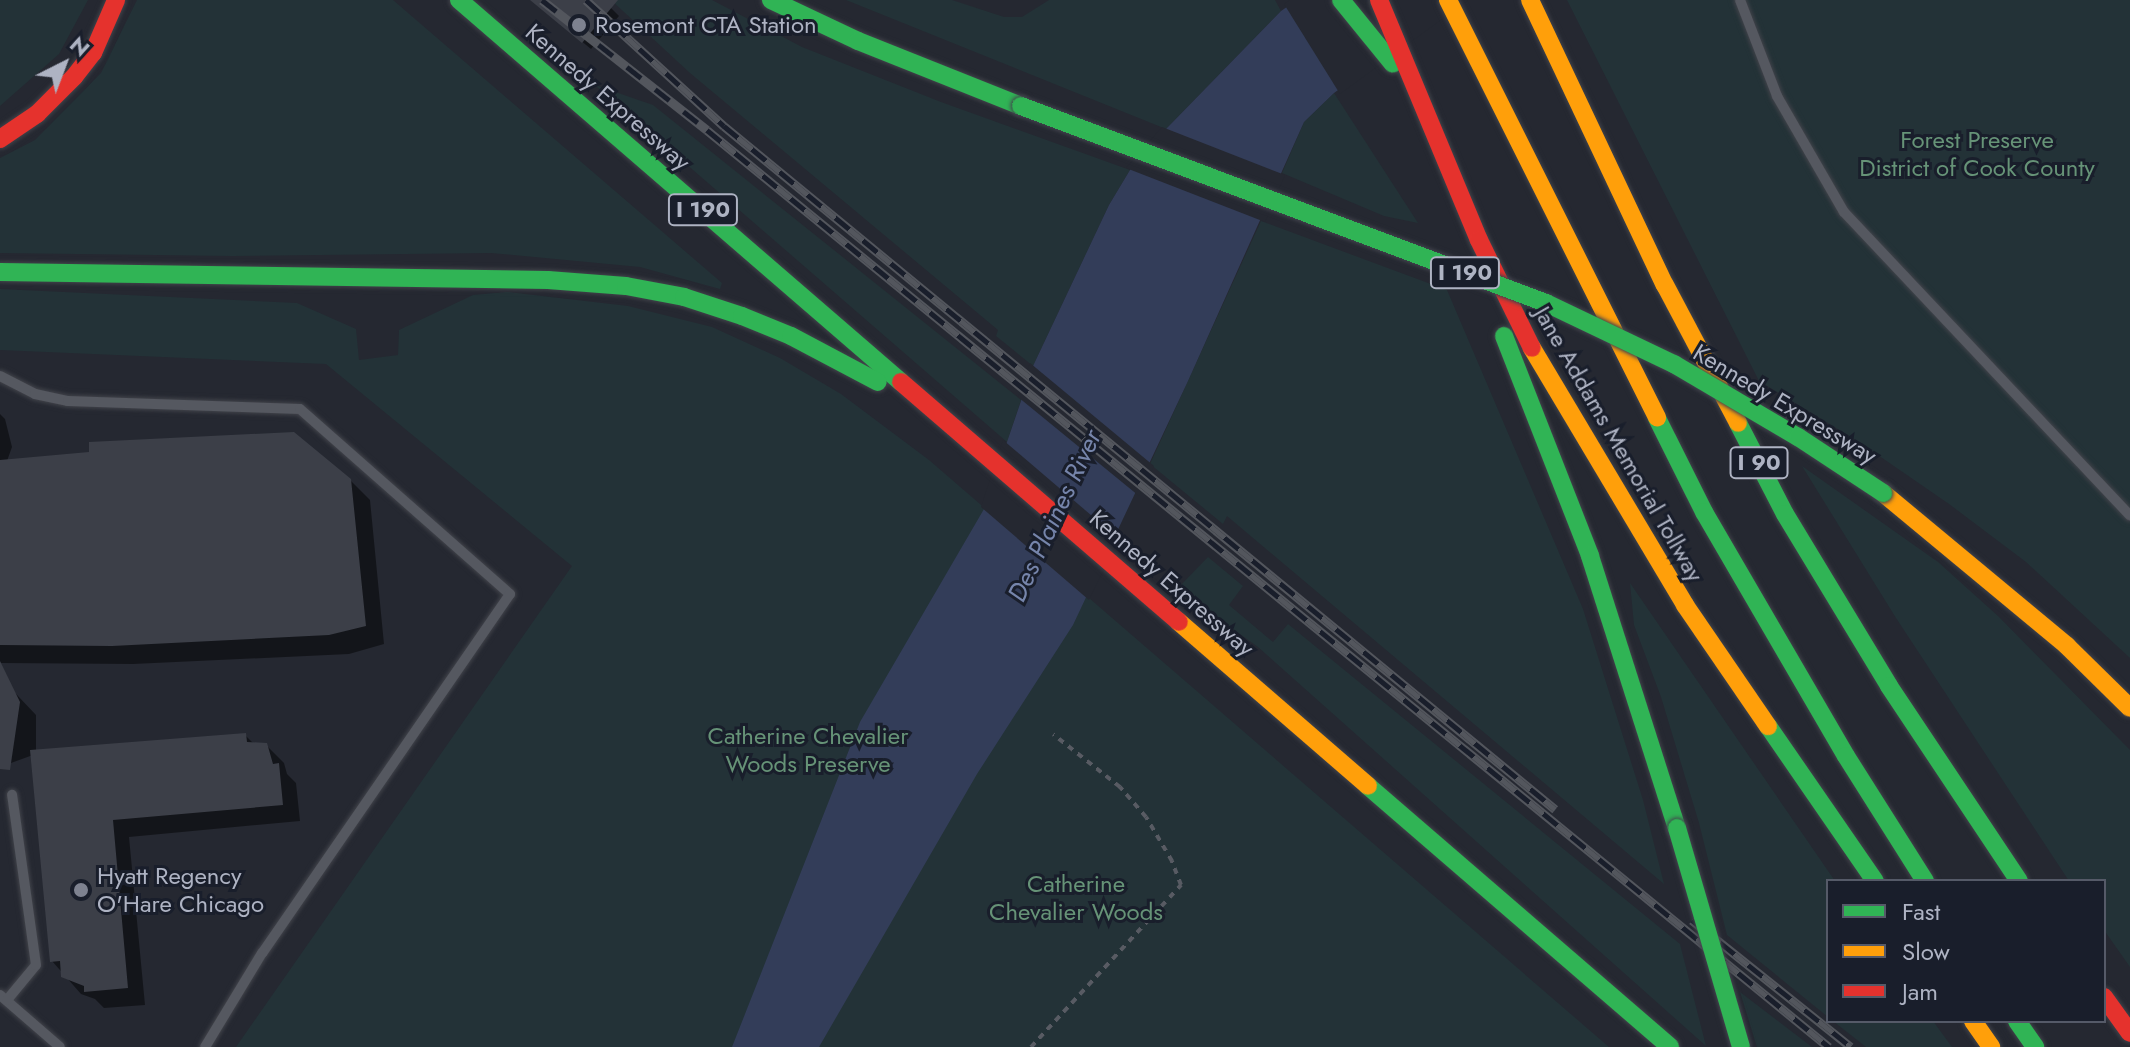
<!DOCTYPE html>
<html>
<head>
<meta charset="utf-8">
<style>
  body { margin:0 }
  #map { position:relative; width:2130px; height:1047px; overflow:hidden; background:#252831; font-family:Jost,sans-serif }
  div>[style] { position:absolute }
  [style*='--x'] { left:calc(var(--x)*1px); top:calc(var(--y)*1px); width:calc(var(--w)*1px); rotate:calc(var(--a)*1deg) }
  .green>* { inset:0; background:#233237 }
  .water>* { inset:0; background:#333d59 }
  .pier>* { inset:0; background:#252831 }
  .shadow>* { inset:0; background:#0007 }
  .building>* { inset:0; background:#3c3f48 }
  .path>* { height:4px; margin-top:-2px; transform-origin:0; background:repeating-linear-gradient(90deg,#585b63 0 6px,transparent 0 12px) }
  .roads { filter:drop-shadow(0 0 2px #41434a) drop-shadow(0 0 2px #41434a) }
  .lane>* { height:10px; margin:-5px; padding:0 5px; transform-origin:5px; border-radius:5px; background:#555860 }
  .fast>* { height:18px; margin:-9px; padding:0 9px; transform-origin:9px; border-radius:9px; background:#30b455 }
  .slow>* { height:18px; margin:-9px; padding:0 9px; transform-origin:9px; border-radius:9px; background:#ff9f0a }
  .jam>* { height:18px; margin:-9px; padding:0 9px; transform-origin:9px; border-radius:9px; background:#e5322d }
  .rail>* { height:9px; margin-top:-4.5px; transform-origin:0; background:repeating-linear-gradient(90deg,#191e2b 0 18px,#53565d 0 36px); box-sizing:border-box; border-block:2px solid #53565d }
  .bridges { filter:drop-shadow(0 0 2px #42444d) drop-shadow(0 0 2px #42444d) }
  .fast-bridge>* { height:18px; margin:-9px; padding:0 9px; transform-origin:9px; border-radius:9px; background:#30b455 }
  .dots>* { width:22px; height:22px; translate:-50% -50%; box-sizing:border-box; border:4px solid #191e2b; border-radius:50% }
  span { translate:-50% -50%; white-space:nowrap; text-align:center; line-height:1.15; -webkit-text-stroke:6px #191e2b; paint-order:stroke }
  .shield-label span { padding:2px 6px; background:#191e2b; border:2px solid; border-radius:6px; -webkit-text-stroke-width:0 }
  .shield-label { font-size:22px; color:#aeb3c3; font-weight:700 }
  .poi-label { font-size:24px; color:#aeb3c3 }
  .left { translate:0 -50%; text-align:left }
  .street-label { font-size:24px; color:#aeb3c3 }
  .park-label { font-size:24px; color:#669377 }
  .water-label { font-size:26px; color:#7685ab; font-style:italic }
  .legend { position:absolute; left:1826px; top:879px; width:280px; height:144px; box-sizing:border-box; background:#191e2b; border:2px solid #555a68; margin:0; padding:10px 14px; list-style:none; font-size:24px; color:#aeb3c3 }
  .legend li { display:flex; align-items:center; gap:16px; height:40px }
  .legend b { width:40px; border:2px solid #555a68 }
  .north { position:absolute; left:24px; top:24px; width:80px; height:80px; -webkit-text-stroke:6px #191e2b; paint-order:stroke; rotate:42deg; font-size:22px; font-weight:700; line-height:32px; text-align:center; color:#aeb3c3 }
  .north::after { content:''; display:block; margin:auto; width:28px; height:36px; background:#aeb3c3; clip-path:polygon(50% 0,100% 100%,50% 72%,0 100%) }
</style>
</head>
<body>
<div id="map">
  <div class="green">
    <i style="clip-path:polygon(0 0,88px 0,59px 54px,0 106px)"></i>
    <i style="clip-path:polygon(137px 0,393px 0,722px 283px,720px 289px,640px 267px,491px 253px,233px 256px,0 253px,0 158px,35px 140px,101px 73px)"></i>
    <i style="clip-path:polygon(611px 0,712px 0,802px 47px,941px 102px,1130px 170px,1109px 205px,1033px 366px,996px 336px,998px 330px,690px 73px)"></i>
    <i style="clip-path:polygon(846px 0,952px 0,1004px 17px,1022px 17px,1049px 0,1275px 0,1281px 11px,1166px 129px)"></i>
    <i style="clip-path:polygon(1567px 0,2130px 0,2130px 658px,2026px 562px,1949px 504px,1859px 442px,1759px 381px)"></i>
    <i style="clip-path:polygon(595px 85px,653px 105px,1021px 400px,1007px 442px)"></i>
    <i style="clip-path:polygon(1334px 93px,1418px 223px,1384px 216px,1282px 173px,1304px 122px)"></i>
    <i style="clip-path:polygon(1261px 221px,1447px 290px,1583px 609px,1643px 800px,1664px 884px,1227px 516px,1223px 524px,1150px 464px)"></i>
    <i style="clip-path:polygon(0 289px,297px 303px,356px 329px,359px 360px,398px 355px,399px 330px,473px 295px,507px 292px,628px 306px,712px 327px,780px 358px,841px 394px,929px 460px,1609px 1047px,236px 1047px,572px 566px,326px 364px,0 350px)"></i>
    <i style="clip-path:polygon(1802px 466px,1938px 562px,1998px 616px,2130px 750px,2130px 967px,2104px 930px,2104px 881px,2069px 881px,1896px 618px)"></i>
    <i style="clip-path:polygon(1208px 557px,1243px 586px,1229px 605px,1273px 642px,1288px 624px,1680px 944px,1706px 1046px,1258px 647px,1177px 589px)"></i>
    <i style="clip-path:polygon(1630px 583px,1835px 881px,1828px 881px,1828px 1017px,1727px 935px,1699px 823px,1661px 697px,1634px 625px)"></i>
    <i style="clip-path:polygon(1740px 992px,1812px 1047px,1757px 1047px)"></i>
    <i style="clip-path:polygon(1833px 1021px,1933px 1021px,1952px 1047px,1866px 1047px)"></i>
  </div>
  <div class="water">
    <i style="clip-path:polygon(1297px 0,1464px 0,1334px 93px,1304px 122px,1188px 381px,1073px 625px,977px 774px,819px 1047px,732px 1047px,860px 722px,984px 509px,1033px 366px,1109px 205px,1130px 170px,1166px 129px,1281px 11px)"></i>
  </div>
  <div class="pier">
    <i style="clip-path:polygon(1290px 0,1468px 0,1340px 94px,1284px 4px)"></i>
    <i style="clip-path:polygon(1162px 127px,1285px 175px,1265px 222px,1126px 168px)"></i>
    <i style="clip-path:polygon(1030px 363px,1154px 466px,1139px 496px,1018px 397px)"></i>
    <i style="clip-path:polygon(1003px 440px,1119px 539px,1089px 600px,981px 507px)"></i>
  </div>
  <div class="shadow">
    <i style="clip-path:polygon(531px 0,603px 0,619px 16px,591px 49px)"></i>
    <i style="clip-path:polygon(0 414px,5px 419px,12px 447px,7px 461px,350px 480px,370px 500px,384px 644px,349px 654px,133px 664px,0 663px)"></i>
    <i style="clip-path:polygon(0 677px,36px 715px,36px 752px,245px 735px,255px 745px,266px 745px,284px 763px,287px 774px,296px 783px,300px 821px,129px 837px,145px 1005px,104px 1008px,95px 999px,81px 994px,52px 961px,33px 755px,0 767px)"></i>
  </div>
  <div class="building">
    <i style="clip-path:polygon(530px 0,618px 0,582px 43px)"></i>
    <i style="clip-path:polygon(294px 432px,351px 479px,366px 626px,329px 635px,112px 646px,0 645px,0 460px,89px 452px,89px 442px)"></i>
    <i style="clip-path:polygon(0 661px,20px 702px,10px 770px,0 769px)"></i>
    <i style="clip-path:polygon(246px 733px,247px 742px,267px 743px,273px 764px,279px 763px,283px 805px,113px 820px,128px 988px,84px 992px,84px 986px,61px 977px,60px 961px,50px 962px,30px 750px)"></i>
  </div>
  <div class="path">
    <i style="--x:1031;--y:1047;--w:221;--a:-47.2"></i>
    <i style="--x:1181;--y:885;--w:26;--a:-111"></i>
    <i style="--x:1172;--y:861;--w:51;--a:-120.6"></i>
    <i style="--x:1146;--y:817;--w:40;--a:-131"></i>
    <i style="--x:1120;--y:787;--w:85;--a:-141.7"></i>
  </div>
  <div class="roads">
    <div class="lane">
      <i style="--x:1740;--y:0;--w:103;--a:68.9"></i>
      <i style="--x:1777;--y:96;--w:134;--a:60"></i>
      <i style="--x:1844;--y:212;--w:417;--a:46.7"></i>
      <i style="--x:0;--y:376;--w:39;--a:27"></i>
      <i style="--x:35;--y:394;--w:34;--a:12"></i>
      <i style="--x:68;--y:401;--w:232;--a:2"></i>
      <i style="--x:300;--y:409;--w:280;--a:41.4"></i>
      <i style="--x:510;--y:594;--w:436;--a:124.6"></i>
      <i style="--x:262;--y:953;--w:110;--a:121.2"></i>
      <i style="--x:0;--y:995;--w:79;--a:40.9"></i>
      <i style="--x:7;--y:1000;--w:45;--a:-50.4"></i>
      <i style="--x:36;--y:965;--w:172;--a:-98"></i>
    </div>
    <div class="fast">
      <i style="--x:459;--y:0;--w:584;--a:40.84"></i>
      <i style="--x:771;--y:0;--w:96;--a:25.2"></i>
      <i style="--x:858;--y:41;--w:175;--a:21.7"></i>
      <i style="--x:1341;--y:0;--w:82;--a:50.9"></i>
      <i style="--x:0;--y:272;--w:548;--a:0.84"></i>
      <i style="--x:548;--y:280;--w:78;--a:4.4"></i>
      <i style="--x:626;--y:286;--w:59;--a:10.7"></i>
      <i style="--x:684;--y:297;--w:61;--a:18.1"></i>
      <i style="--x:742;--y:316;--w:53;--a:22.2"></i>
      <i style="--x:791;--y:336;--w:98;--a:27.9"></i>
      <i style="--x:1504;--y:336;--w:236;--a:68.6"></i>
      <i style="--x:1590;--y:556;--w:286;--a:72.3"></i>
      <i style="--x:1657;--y:418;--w:105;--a:63.4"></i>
      <i style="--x:1704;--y:512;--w:282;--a:59.8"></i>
      <i style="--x:1846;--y:756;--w:148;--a:57.7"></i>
      <i style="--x:1738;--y:423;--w:102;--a:62.7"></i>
      <i style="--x:1785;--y:514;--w:201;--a:58.8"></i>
      <i style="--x:1889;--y:686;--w:234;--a:56.3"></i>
      <i style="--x:1768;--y:726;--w:188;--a:55.4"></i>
      <i style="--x:1368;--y:786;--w:399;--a:40.8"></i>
      <i style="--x:2017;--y:1021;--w:32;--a:55"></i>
    </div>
    <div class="slow">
      <i style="--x:1448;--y:0;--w:467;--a:63.4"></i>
      <i style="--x:1530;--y:0;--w:315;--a:64.7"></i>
      <i style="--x:1665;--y:285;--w:156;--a:62.1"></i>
      <i style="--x:1532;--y:348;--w:299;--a:59.2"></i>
      <i style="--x:1685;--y:605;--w:147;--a:55.6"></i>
      <i style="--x:1883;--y:493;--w:239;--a:39.7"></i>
      <i style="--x:2067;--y:646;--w:88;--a:44.5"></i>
      <i style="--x:1179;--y:622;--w:250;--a:40.9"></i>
      <i style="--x:1973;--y:1021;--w:32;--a:55"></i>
    </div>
    <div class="jam">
      <i style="--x:1379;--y:0;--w:260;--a:67.4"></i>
      <i style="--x:1479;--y:240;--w:120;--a:63.9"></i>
      <i style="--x:0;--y:139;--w:45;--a:-34"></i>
      <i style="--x:37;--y:114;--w:52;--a:-45"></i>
      <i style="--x:74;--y:77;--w:31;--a:-52"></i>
      <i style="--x:93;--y:53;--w:58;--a:-66.5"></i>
      <i style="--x:901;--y:382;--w:367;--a:40.8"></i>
      <i style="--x:2104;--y:997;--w:44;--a:54.2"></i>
    </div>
  </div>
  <div class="rail">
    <i style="--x:542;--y:0;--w:210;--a:38.2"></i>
    <i style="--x:707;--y:130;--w:1449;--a:39.26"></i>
    <i style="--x:586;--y:0;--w:187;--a:42.4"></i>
    <i style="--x:724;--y:126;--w:1076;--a:39.42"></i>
    <i style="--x:1692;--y:920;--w:203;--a:38.6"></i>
  </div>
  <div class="bridges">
    <div class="fast-bridge">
      <i style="--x:1021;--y:106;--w:561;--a:20.57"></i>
      <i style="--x:1546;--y:303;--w:142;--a:25.5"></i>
      <i style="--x:1674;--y:364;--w:144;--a:30.5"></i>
      <i style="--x:1798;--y:437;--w:102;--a:33.4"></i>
      <i style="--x:1677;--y:828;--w:228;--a:73.7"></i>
    </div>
  </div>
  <div class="dots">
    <i style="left:579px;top:25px;background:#7e8290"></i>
    <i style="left:81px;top:890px;background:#7e8290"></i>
  </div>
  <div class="shield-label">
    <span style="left:703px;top:210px">I 190</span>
    <span style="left:1465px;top:273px">I 190</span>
    <span style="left:1759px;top:463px">I 90</span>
  </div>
  <div class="poi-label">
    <span class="left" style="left:595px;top:25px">Rosemont CTA Station</span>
    <span class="left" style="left:97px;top:890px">Hyatt Regency<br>O'Hare Chicago</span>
  </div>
  <div class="street-label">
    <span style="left:608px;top:97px;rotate:41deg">Kennedy Expressway</span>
    <span style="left:1785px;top:404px;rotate:31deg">Kennedy Expressway</span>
    <span style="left:1619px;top:444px;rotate:60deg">Jane Addams Memorial Tollway</span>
    <span style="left:1172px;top:583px;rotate:41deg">Kennedy Expressway</span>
  </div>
  <div class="park-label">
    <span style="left:1977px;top:154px">Forest Preserve<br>District of Cook County</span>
    <span style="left:808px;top:750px">Catherine Chevalier<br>Woods Preserve</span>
    <span style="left:1076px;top:898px">Catherine<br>Chevalier Woods</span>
  </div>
  <div class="water-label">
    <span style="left:1055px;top:516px;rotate:-65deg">Des Plaines River</span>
  </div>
  <ul class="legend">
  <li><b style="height:10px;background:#30b455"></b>Fast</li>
  <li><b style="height:10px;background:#ff9f0a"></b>Slow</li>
  <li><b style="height:10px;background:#e5322d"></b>Jam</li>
  </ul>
  <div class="north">N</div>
</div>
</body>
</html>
